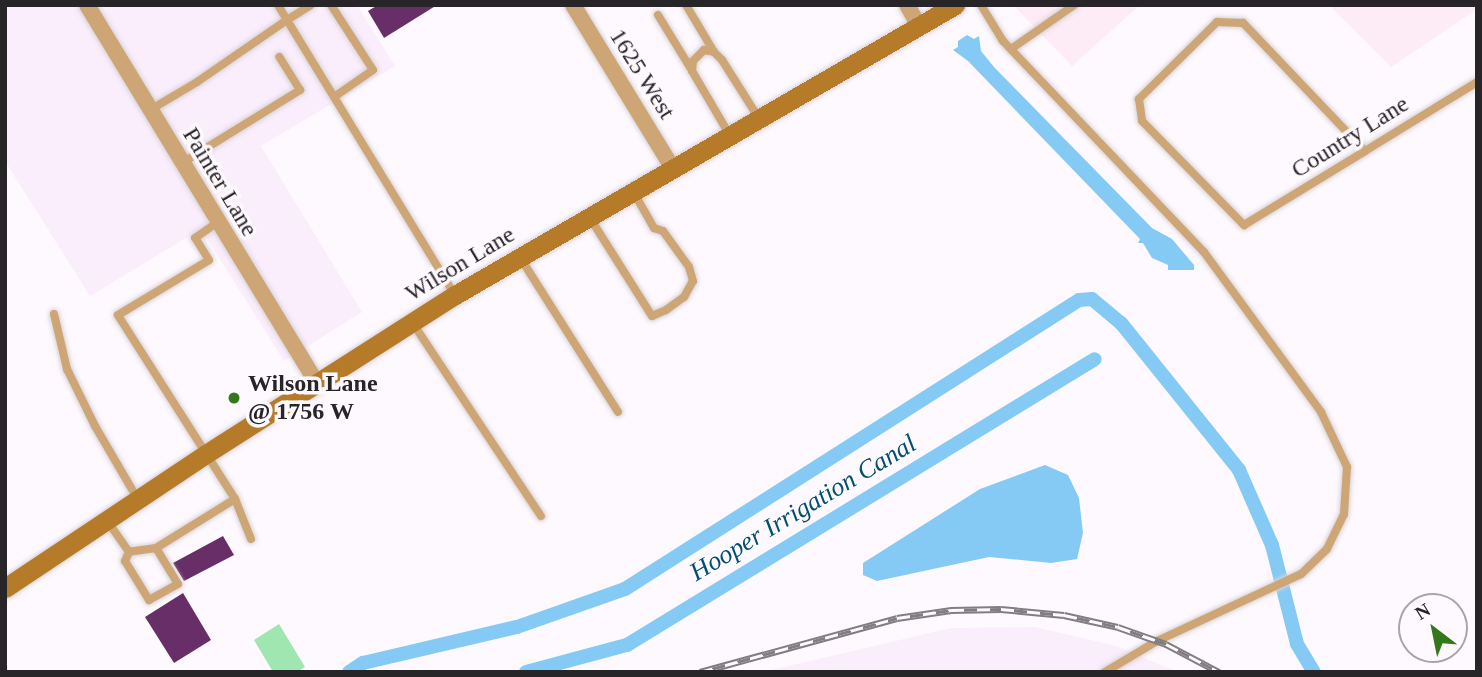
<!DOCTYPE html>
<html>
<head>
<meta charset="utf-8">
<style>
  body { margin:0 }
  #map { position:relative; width:1482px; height:677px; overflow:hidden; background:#fef9fe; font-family:Georgia,serif }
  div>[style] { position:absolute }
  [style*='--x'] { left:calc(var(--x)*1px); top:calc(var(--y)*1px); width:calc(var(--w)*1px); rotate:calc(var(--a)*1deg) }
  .commercial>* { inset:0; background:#fdebf5 }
  .built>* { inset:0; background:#faedfc }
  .green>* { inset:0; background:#9fe6b0 }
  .water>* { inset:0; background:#85caf5 }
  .canal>* { height:14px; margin:-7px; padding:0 7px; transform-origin:7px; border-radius:7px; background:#85caf5 }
  .building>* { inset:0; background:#682e68 }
  .roads { filter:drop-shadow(0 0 2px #d7d3d7) drop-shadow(0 0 2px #d7d3d7) }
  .service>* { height:8px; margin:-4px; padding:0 4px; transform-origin:4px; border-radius:4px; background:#cea676 }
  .minor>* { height:16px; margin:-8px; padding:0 8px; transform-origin:8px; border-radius:8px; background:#cea676 }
  .secondary>* { height:19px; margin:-9.5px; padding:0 9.5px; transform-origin:9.5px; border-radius:9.5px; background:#b57b28 }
  .rail>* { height:7px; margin-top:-3.5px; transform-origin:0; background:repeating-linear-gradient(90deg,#fef9fe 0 13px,#817e82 0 26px); box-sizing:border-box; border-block:2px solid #817e82 }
  .dots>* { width:19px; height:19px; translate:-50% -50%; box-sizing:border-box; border:4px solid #fef9fe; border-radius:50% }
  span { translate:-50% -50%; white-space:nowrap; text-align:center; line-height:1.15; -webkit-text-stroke:7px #fef9fe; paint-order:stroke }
  .street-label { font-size:24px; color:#272528 }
  .poi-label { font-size:24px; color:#272528; font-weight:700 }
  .left { translate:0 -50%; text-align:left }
  .water-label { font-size:26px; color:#014f71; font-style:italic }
  .frame { position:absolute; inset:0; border:7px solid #272528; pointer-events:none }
  .north { position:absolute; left:1398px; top:593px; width:70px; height:70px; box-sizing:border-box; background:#fef9fe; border:2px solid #a8a4a8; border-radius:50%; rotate:328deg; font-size:19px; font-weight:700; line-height:28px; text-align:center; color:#272528 }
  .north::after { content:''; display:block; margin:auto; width:24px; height:32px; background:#33791c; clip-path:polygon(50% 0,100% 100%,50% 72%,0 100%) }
</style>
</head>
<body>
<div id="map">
  <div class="commercial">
    <i style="clip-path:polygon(1013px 5px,1140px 5px,1072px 66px)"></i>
    <i style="clip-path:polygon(1329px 5px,1477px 5px,1477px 9px,1391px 67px)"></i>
  </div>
  <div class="built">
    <i style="clip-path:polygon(5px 5px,357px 5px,395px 66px,261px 146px,362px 312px,284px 361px,201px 229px,90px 296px,5px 161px)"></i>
    <i style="clip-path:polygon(1035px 627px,1116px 646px,1177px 672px,763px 672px,951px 628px)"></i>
  </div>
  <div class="green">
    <i style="clip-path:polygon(279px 624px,305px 667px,297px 672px,273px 672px,254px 640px)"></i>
  </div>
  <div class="water">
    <i style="clip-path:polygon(967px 35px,974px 39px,979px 36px,981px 51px,994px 67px,1152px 228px,1172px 239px,1194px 265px,1194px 270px,1168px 270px,1168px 265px,1152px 258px,1143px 243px,1138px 243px,1140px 239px,968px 61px,953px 50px,958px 47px,958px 41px)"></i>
    <i style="clip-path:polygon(1045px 465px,1068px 475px,1079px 498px,1083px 533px,1077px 559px,1051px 563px,989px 557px,877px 581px,863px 575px,863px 563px,980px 489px)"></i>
  </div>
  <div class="canal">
    <i style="--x:349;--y:672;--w:17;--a:-33"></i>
    <i style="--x:363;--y:663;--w:158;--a:-13.2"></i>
    <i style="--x:517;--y:627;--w:114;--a:-19.4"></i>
    <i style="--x:625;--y:589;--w:538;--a:-32.48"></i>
    <i style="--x:1079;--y:300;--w:13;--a:-4"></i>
    <i style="--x:1092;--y:299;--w:38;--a:40"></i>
    <i style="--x:1121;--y:323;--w:189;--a:51.2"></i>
    <i style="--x:1239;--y:470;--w:82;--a:66.3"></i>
    <i style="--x:1272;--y:545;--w:102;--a:75.8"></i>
    <i style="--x:1297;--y:644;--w:33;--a:59"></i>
    <i style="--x:526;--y:672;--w:105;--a:-15"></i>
    <i style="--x:627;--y:645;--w:548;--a:-31.43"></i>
  </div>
  <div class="building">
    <i style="clip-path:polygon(378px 5px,437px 5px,384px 38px,368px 11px)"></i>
    <i style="clip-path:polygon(223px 536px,234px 555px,184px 581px,173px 563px)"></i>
    <i style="clip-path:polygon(183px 593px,211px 640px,174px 663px,145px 617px)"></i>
  </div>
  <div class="roads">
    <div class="service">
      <i style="--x:278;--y:5;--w:17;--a:59"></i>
      <i style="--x:287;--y:20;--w:28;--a:-32"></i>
      <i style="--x:331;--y:5;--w:77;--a:57.1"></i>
      <i style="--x:373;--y:70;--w:47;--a:145.3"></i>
      <i style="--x:686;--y:5;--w:55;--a:59.2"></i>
      <i style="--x:981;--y:5;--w:42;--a:58.6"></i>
      <i style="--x:1003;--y:41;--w:291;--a:46.4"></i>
      <i style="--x:1204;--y:252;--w:198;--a:53.8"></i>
      <i style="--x:1321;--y:412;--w:61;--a:64.7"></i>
      <i style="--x:1347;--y:467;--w:47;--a:93.7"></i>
      <i style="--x:1344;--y:514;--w:39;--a:116"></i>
      <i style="--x:1327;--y:549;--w:36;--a:136"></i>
      <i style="--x:1301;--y:574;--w:159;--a:155"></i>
      <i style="--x:1157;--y:641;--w:61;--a:149.2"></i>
      <i style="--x:658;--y:15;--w:63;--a:58.6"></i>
      <i style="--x:1011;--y:49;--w:77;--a:-34.9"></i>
      <i style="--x:150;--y:110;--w:55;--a:-30.8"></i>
      <i style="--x:197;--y:82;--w:109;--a:-34.6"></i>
      <i style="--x:287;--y:20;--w:322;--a:58.6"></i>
      <i style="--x:729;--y:134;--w:73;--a:-120.4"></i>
      <i style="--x:692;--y:71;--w:10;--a:-84"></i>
      <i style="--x:693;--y:61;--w:16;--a:-45"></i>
      <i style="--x:704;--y:50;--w:10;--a:11"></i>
      <i style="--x:714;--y:52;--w:11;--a:45"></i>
      <i style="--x:722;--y:60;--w:67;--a:57.7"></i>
      <i style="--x:1365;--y:151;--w:177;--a:-133.6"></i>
      <i style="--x:1243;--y:23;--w:26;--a:-178"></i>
      <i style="--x:1217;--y:22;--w:110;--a:135.4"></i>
      <i style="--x:1139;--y:99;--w:22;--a:82"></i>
      <i style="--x:1142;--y:121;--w:146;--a:45.6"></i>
      <i style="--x:1244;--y:225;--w:142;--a:-31.4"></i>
      <i style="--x:1365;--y:151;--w:132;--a:-31.6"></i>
      <i style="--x:182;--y:163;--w:139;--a:-31.7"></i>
      <i style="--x:300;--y:90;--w:39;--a:-122"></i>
      <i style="--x:590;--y:218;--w:116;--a:57.7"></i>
      <i style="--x:652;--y:316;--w:15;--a:-23"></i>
      <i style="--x:666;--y:310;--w:22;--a:-36"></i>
      <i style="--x:684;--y:297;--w:18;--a:-61"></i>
      <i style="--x:693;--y:281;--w:15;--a:-106"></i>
      <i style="--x:689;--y:267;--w:44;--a:-125.8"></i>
      <i style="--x:663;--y:231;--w:9;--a:-162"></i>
      <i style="--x:654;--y:228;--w:40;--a:-119.7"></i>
      <i style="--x:521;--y:259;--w:181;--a:57.6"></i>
      <i style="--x:54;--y:314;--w:57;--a:76.7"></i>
      <i style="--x:67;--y:369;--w:64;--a:63.8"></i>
      <i style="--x:95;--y:426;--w:83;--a:59.7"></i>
      <i style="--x:412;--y:322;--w:233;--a:56.4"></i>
      <i style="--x:235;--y:499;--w:43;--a:68.2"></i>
      <i style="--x:108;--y:522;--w:37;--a:55"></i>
      <i style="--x:129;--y:552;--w:10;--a:114"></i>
      <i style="--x:125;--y:561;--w:46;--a:58.4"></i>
      <i style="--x:149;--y:600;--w:33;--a:-29"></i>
      <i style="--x:178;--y:584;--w:42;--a:-121.4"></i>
      <i style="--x:156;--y:548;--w:27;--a:172"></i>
      <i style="--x:156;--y:548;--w:93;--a:-31.8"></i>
      <i style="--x:235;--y:499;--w:218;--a:-122.5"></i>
      <i style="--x:118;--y:315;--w:106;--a:-31.1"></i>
      <i style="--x:209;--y:260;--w:26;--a:-122"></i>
      <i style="--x:195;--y:238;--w:28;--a:-35"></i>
    </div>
    <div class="minor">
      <i style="--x:87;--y:5;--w:441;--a:58.7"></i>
      <i style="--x:573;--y:5;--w:190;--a:58.6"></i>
      <i style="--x:907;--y:5;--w:24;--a:60"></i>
    </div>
    <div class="secondary">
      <i style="--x:5;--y:588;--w:242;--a:-33.7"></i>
      <i style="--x:206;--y:454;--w:295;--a:-32.6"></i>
      <i style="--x:455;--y:295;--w:578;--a:-30.11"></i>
    </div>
  </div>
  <div class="rail">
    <i style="--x:700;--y:672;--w:204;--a:-15.3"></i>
    <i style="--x:897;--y:618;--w:55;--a:-8.4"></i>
    <i style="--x:951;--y:610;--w:50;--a:-1.1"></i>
    <i style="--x:1001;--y:609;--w:63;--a:5.4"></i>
    <i style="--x:1064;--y:615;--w:55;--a:12.5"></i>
    <i style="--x:1118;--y:627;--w:51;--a:19.5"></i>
    <i style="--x:1166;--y:644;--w:60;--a:27.8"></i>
  </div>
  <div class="dots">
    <i style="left:234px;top:398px;background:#33791c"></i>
  </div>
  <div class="street-label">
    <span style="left:642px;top:74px;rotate:58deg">1625 West</span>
    <span style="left:1350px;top:137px;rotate:-32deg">Country Lane</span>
    <span style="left:220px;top:182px;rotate:59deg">Painter Lane</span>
    <span style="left:460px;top:264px;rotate:-31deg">Wilson Lane</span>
  </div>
  <div class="poi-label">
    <span class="left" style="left:248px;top:398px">Wilson Lane<br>@ 1756 W</span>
  </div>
  <div class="water-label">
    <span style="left:803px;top:508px;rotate:-31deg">Hooper Irrigation Canal</span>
  </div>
  <div class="frame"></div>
  <div class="north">N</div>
</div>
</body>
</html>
